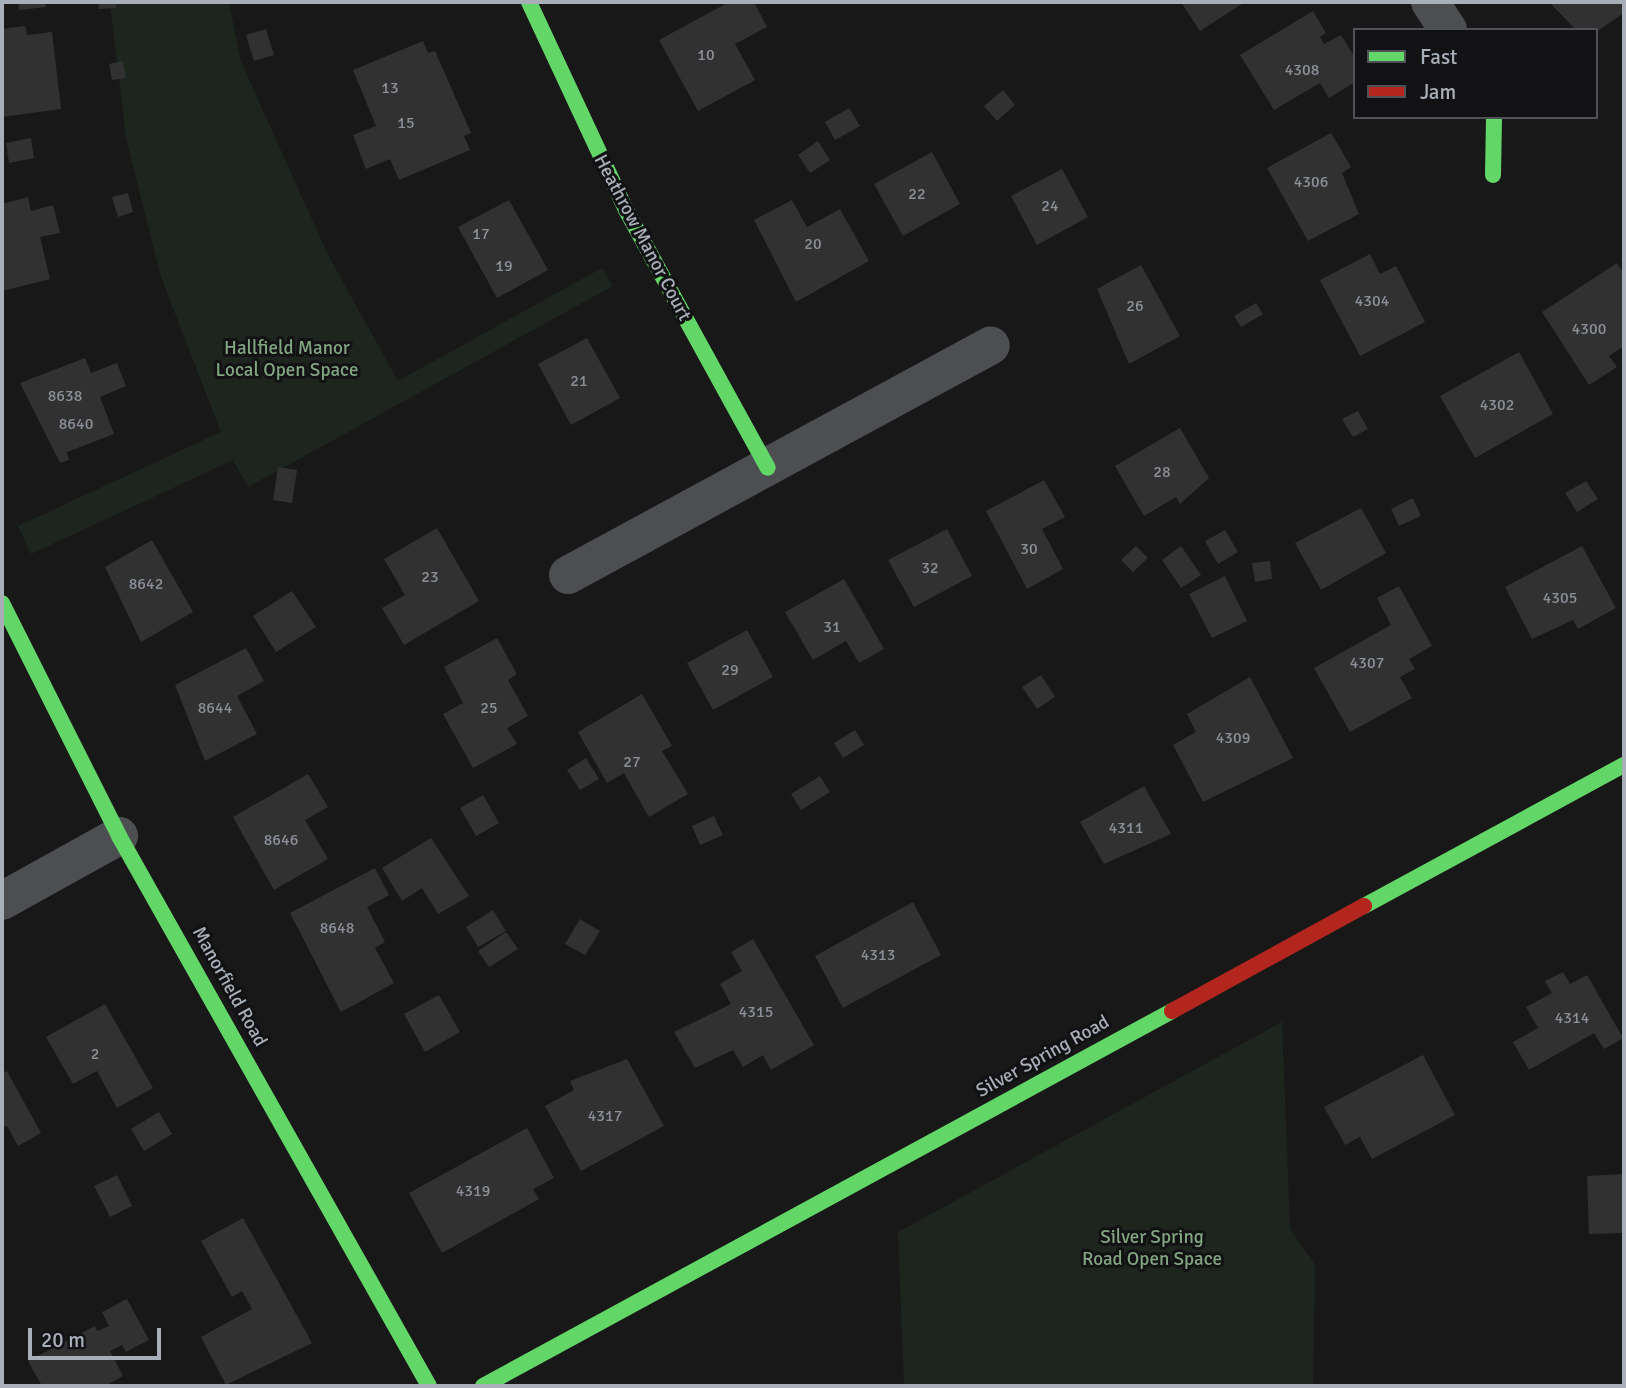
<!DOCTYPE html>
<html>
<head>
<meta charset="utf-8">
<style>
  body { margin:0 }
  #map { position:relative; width:1626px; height:1388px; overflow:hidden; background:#181818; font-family:Signika,sans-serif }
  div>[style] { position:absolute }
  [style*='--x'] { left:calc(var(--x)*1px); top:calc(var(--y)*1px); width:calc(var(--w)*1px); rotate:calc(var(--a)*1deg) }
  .green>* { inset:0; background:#1e251f }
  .building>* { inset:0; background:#313132 }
  .street>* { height:38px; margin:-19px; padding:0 19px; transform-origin:19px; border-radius:19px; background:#4c4e51 }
  .fast>* { height:16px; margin:-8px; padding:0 8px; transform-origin:8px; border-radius:8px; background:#63d668 }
  .jam>* { height:16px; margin:-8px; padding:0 8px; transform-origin:8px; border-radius:8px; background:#b3261e }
  span { translate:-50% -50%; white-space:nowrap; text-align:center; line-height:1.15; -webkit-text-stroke:6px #121214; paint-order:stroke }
  .number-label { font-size:16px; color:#8b9097 }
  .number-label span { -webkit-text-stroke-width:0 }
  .street-label { font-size:19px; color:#a9afb9 }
  .park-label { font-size:19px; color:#81a481 }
  .frame { position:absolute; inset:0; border:4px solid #a9afb9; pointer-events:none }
  .legend { position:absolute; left:1353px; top:28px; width:245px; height:91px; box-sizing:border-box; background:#121214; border:2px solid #4e5156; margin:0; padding:9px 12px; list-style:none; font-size:21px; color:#a9afb9 }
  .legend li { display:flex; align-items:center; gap:14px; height:35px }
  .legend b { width:35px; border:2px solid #4e5156 }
  .scale { position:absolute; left:28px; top:1328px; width:133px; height:32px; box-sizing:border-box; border:4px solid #a9afb9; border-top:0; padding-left:9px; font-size:21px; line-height:24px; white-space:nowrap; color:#a9afb9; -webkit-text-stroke:5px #121214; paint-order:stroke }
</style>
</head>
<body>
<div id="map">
  <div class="green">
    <i style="clip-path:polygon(110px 2px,229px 2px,241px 62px,328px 255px,398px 381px,602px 268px,613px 286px,248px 487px,233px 460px,31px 554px,18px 526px,221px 432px,161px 277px,126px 138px)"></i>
    <i style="clip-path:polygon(1282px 1022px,1290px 1229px,1315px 1265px,1313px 1386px,904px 1386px,898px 1232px)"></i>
  </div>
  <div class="building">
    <i style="clip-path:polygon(18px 2px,45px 2px,46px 7px,19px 10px)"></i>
    <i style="clip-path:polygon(98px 2px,116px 2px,116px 8px,99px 9px)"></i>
    <i style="clip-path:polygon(729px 2px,754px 2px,767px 27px,735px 44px,755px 80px,698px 111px,659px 40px)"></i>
    <i style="clip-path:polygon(1181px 2px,1245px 2px,1200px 31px)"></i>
    <i style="clip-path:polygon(1549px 2px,1624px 2px,1624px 13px,1596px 32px,1576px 30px)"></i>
    <i style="clip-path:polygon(1313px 11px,1326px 33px,1320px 37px,1324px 44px,1341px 35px,1355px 58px,1355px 82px,1329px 98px,1320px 83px,1274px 110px,1240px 55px)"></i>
    <i style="clip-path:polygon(25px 26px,27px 35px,52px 32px,61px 109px,2px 117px,2px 29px)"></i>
    <i style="clip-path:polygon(266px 29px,274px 55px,254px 61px,246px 35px)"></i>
    <i style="clip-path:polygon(423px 41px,428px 53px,435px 51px,471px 133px,464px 136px,470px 150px,399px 180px,390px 159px,366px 169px,353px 135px,376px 126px,353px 70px)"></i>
    <i style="clip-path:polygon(123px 61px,126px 78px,112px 80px,109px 64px)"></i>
    <i style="clip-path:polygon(1003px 90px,1015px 105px,997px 121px,984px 106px)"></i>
    <i style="clip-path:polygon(849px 108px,860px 126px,835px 140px,825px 122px)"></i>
    <i style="clip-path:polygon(1331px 133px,1351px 167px,1342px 173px,1359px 214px,1308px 241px,1267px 168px)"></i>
    <i style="clip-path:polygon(31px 138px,34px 158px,9px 163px,6px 143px)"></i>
    <i style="clip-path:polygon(818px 141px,830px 160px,810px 173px,798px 155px)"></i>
    <i style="clip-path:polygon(932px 152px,960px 204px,903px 236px,874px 184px)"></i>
    <i style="clip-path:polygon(1062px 169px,1088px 217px,1037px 245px,1011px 196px)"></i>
    <i style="clip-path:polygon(128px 193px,133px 212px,118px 217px,112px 197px)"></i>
    <i style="clip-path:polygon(28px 197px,31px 211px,53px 205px,60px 233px,40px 237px,50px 279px,2px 291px,2px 204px)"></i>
    <i style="clip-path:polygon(509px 200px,548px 270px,497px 298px,458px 227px)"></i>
    <i style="clip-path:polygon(792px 200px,807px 227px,840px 209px,869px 261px,796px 302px,754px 220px)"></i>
    <i style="clip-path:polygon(1370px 254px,1380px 274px,1396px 266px,1425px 322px,1360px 356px,1320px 280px)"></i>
    <i style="clip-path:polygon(1617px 263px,1624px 274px,1624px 346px,1609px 356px,1617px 367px,1589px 385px,1542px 312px)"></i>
    <i style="clip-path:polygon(1141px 265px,1180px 336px,1129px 364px,1097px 289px)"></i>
    <i style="clip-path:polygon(1256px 303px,1263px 314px,1241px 327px,1234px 316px)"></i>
    <i style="clip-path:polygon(587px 338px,620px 398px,571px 425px,538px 364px)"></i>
    <i style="clip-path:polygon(1519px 352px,1553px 414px,1475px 458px,1440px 396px)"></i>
    <i style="clip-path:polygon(85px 358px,91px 373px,117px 363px,126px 386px,100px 397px,114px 434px,67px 452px,69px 460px,60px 463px,20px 383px)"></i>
    <i style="clip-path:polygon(1358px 411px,1368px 429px,1353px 437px,1342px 419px)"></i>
    <i style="clip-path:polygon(1180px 428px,1209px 478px,1180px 504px,1176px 497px,1144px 516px,1115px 466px)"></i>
    <i style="clip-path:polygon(278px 467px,297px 470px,292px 503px,273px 500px)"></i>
    <i style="clip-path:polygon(1044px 480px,1065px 517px,1042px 529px,1063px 569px,1027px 589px,986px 511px)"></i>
    <i style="clip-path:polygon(1586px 481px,1598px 499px,1577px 512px,1565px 493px)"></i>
    <i style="clip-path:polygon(1413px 498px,1421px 516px,1399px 526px,1391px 509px)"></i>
    <i style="clip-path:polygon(1361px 508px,1386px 553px,1321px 590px,1295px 543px)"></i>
    <i style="clip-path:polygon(437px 528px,479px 601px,404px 645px,382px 608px,405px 595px,384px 559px)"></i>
    <i style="clip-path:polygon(947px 529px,972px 576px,914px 607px,888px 560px)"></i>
    <i style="clip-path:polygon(1225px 530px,1238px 552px,1218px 564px,1205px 541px)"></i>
    <i style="clip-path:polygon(152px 540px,193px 612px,141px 642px,105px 567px)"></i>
    <i style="clip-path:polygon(1136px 546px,1148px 558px,1133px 572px,1121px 560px)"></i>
    <i style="clip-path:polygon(1181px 546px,1201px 575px,1181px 588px,1162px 560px)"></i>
    <i style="clip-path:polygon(1582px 546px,1616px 608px,1578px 629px,1573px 620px,1532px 639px,1505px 587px)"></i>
    <i style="clip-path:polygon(1270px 561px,1272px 579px,1255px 582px,1252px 563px)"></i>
    <i style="clip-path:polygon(1225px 576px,1247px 621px,1212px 638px,1189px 594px)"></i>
    <i style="clip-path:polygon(844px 579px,884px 649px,859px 663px,846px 641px,813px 660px,785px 612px)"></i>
    <i style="clip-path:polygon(1399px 586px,1432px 646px,1409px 659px,1415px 669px,1400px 677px,1412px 698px,1350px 732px,1314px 668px,1391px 625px,1377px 598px)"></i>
    <i style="clip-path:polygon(292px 591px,316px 627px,276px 652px,253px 616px)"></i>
    <i style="clip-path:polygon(747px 630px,773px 677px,713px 710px,687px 663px)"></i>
    <i style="clip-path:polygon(497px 638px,517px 674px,508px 680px,528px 716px,507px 728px,517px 744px,473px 768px,443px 714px,463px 703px,444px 667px)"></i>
    <i style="clip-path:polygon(246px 648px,264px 681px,237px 696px,257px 734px,205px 761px,175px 685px)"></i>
    <i style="clip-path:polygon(1041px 675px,1055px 697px,1037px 709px,1022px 687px)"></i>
    <i style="clip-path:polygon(1250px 677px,1293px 758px,1203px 802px,1173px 745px,1196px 732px,1187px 714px)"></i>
    <i style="clip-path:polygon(642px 694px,672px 746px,662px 751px,688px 794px,649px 817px,624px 773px,607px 783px,578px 732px)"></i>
    <i style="clip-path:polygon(855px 730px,864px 745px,843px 758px,834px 743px)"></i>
    <i style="clip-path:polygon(586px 758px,599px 779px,580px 790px,567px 770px)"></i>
    <i style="clip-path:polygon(308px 774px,328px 807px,305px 820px,328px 859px,274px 890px,233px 817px)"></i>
    <i style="clip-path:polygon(820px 776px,830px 792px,801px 810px,791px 794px)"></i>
    <i style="clip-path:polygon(1144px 786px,1171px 834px,1104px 864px,1080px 822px)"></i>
    <i style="clip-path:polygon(483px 795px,499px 823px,476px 836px,460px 808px)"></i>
    <i style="clip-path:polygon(714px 816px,723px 835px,700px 845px,692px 826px)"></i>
    <i style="clip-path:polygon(431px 838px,469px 896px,438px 914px,422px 888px,402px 901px,382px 868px)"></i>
    <i style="clip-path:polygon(375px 868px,389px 895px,367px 907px,385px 942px,375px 948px,394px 983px,341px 1012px,290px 913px)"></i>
    <i style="clip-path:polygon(913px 902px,941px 955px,843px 1008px,815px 956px)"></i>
    <i style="clip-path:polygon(493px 910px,506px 931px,478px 947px,466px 927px)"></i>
    <i style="clip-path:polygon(580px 919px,600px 931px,585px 955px,565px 944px)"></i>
    <i style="clip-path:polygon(506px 932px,518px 949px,489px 967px,478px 951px)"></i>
    <i style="clip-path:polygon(753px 939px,814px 1045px,771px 1070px,763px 1055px,743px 1067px,733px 1050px,695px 1068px,674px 1032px,731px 1004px,720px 984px,742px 971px,731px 952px)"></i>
    <i style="clip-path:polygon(1563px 972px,1570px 984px,1587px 975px,1623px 1038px,1604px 1049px,1594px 1033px,1529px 1070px,1513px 1042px,1538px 1028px,1526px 1007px,1552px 993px,1545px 981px)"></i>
    <i style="clip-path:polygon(439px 995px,460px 1032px,425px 1052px,404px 1014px)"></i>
    <i style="clip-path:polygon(105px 1004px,153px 1088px,117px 1108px,97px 1071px,73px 1084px,46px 1037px)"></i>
    <i style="clip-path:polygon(1423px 1055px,1455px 1115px,1372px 1159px,1360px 1137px,1345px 1145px,1324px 1107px)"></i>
    <i style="clip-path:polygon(627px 1059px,664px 1126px,581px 1171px,545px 1106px,574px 1090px,570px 1081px)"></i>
    <i style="clip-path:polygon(7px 1071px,41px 1133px,18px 1146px,7px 1126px,2px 1128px,2px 1074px)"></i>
    <i style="clip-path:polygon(159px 1112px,172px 1134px,144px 1151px,131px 1129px)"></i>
    <i style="clip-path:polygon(527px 1128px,554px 1178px,533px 1189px,539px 1199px,442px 1253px,409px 1193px)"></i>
    <i style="clip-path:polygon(1624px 1174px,1624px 1233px,1589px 1234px,1587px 1176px)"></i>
    <i style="clip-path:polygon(117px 1175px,132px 1206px,110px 1217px,94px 1186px)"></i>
    <i style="clip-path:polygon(243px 1218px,312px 1343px,226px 1385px,201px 1337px,252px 1309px,242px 1291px,232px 1297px,201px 1241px)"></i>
    <i style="clip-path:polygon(127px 1299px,149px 1340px,126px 1352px,122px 1345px,110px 1351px,123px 1376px,105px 1386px,42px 1386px,28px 1361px,95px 1326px,97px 1331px,109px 1326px,102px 1312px)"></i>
  </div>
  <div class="street">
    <i style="--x:1430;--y:2;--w:33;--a:57"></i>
    <i style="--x:568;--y:575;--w:481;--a:-28.5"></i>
    <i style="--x:2;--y:901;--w:134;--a:-29.1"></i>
  </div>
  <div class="fast">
    <i style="--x:529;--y:2;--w:230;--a:65"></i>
    <i style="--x:626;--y:210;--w:294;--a:61.2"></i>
    <i style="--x:1493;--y:175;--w:58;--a:-89"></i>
    <i style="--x:2;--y:603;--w:261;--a:63.3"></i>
    <i style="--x:119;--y:836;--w:631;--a:60.59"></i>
    <i style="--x:1364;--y:906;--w:296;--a:-28.5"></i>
    <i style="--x:483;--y:1386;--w:784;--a:-28.56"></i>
  </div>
  <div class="jam">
    <i style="--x:1172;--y:1011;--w:219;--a:-28.7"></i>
  </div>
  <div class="number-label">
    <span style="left:706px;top:55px">10</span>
    <span style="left:1302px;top:70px">4308</span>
    <span style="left:390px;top:88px">13</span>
    <span style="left:406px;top:123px">15</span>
    <span style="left:1311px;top:182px">4306</span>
    <span style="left:917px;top:194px">22</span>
    <span style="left:1050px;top:206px">24</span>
    <span style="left:481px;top:234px">17</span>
    <span style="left:813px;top:244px">20</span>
    <span style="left:504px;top:266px">19</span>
    <span style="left:1372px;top:301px">4304</span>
    <span style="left:1135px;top:306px">26</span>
    <span style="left:1589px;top:329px">4300</span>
    <span style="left:579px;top:381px">21</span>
    <span style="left:65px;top:396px">8638</span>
    <span style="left:1497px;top:405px">4302</span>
    <span style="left:76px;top:424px">8640</span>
    <span style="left:1162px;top:472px">28</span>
    <span style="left:1029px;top:549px">30</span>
    <span style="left:930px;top:568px">32</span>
    <span style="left:430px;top:577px">23</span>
    <span style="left:146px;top:584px">8642</span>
    <span style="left:1560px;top:598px">4305</span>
    <span style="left:832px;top:627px">31</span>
    <span style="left:1367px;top:663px">4307</span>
    <span style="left:730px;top:670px">29</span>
    <span style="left:215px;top:708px">8644</span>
    <span style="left:489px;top:708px">25</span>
    <span style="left:1233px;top:738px">4309</span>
    <span style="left:632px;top:762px">27</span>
    <span style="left:1126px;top:828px">4311</span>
    <span style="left:281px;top:840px">8646</span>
    <span style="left:337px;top:928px">8648</span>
    <span style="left:878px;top:955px">4313</span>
    <span style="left:756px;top:1012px">4315</span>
    <span style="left:1572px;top:1018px">4314</span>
    <span style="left:95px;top:1054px">2</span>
    <span style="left:605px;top:1116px">4317</span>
    <span style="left:473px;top:1191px">4319</span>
  </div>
  <div class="street-label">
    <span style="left:642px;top:238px;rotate:62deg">Heathrow Manor Court</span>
    <span style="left:229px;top:987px;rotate:61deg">Manorfield Road</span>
    <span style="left:1043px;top:1057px;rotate:-29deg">Silver Spring Road</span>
  </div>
  <div class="park-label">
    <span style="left:287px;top:360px">Hallfield Manor<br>Local Open Space</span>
    <span style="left:1152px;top:1249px">Silver Spring<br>Road Open Space</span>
  </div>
  <div class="frame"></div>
  <ul class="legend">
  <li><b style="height:9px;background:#63d668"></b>Fast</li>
  <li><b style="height:9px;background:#b3261e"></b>Jam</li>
  </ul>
  <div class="scale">20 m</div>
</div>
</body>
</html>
